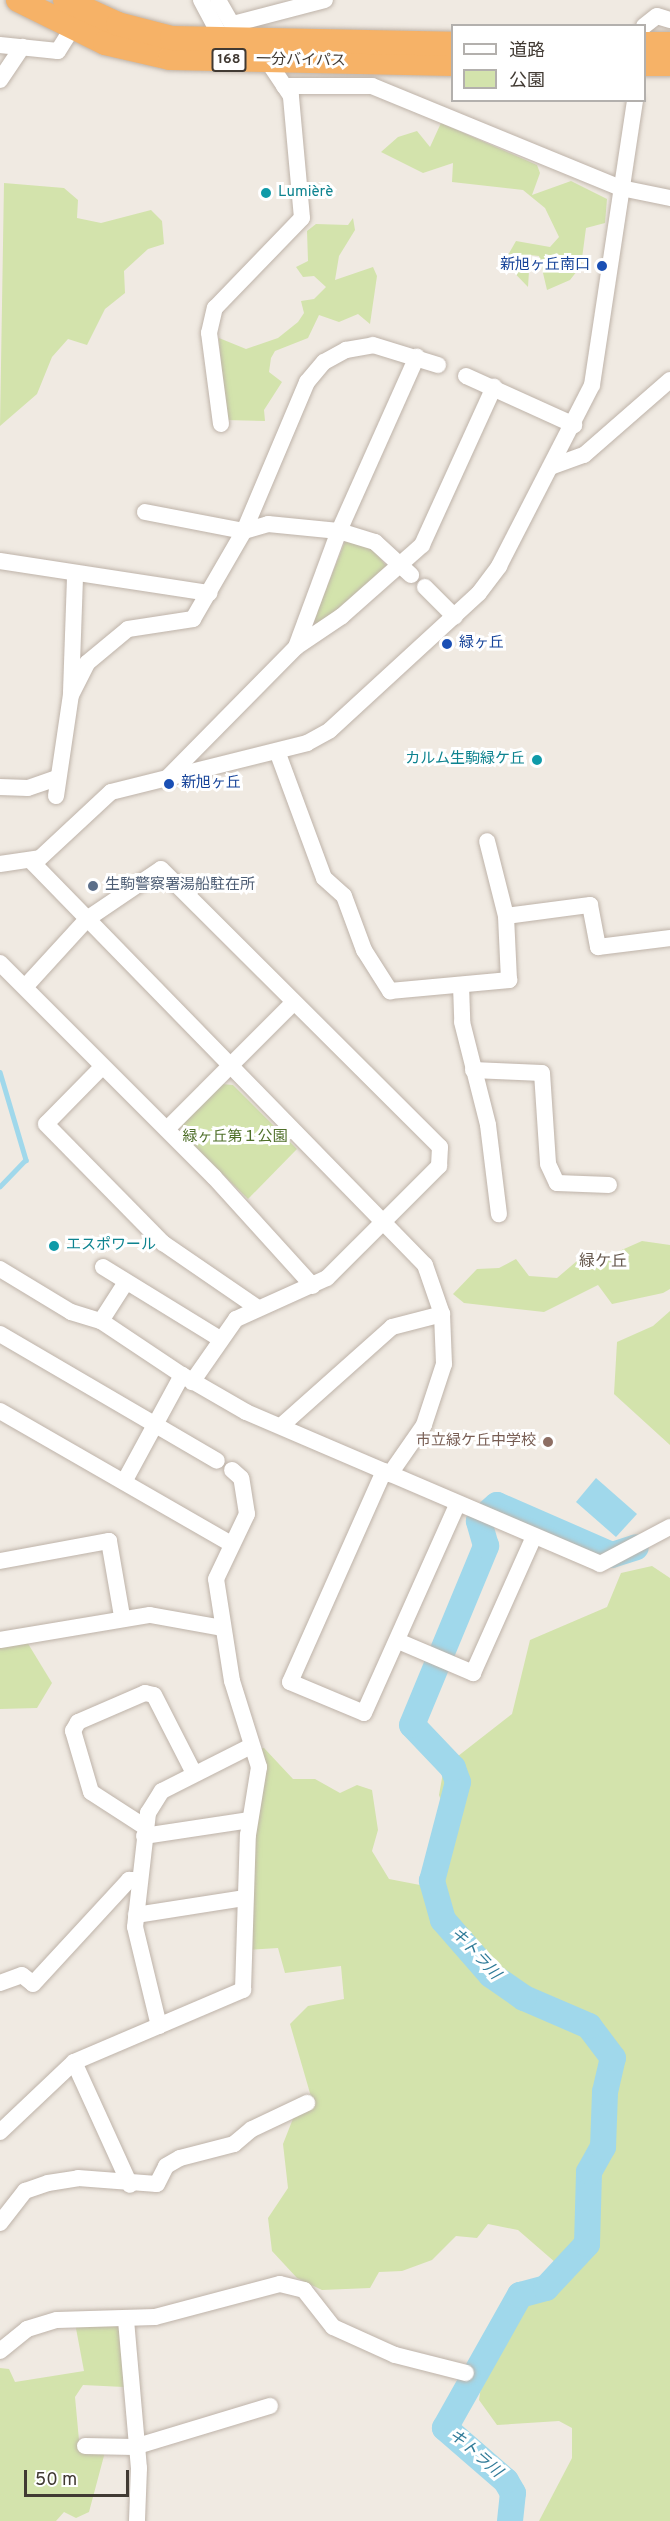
<!DOCTYPE html>
<html>
<head>
<meta charset="utf-8">
<style>
  body { margin:0 }
  #map { position:relative; width:670px; height:2521px; overflow:hidden; background:#f0eae2; font-family:Overpass,"Noto Sans JP",sans-serif }
  div>[style] { position:absolute }
  [style*='--x'] { left:calc(var(--x)*1px); top:calc(var(--y)*1px); width:calc(var(--w)*1px); rotate:calc(var(--a)*1deg) }
  .green>* { inset:0; background:#d3e3ac }
  .water>* { inset:0; background:#a0d8eb }
  .stream>* { height:4.5px; margin:-2.25px; padding:0 2.25px; transform-origin:2.25px; border-radius:2.25px; background:#a0d8eb }
  .river>* { height:26px; margin:-13px; padding:0 13px; transform-origin:13px; border-radius:13px; background:#a0d8eb }
  .roads { filter:drop-shadow(0 0 2px #beb3a9) drop-shadow(0 0 2px #beb3a9) }
  .minor>* { height:16px; margin:-8px; padding:0 8px; transform-origin:8px; border-radius:8px; background:#fff }
  .highway>* { height:24px; margin:-12px; padding:0 12px; transform-origin:12px; border-radius:12px; background:#f6b267 }
  .dots>* { width:16px; height:16px; translate:-50% -50%; box-sizing:border-box; border:3px solid #fff; border-radius:50% }
  span { translate:-50% -50%; white-space:nowrap; text-align:center; line-height:1.15; -webkit-text-stroke:6px #fff; paint-order:stroke }
  .shield-label span { padding:2px 4px; background:#fff; border:2px solid; border-radius:4px; -webkit-text-stroke-width:0 }
  .shield-label { font-size:14px; color:#413a33; font-weight:700 }
  .street-label { font-size:15px; color:#413a33 }
  .culture-label { font-size:15px; color:#0d838f }
  .left { translate:0 -50%; text-align:left }
  .right { translate:-100% -50%; text-align:right }
  .transit-label { font-size:15px; color:#164399 }
  .service-label { font-size:15px; color:#4e5e75 }
  .park-label { font-size:15px; color:#4f6f2a }
  .education-label { font-size:15px; color:#785e54 }
  .neighbourhood-label { font-size:16px; color:#64564b }
  .water-label { font-size:16px; color:#307b98; font-style:italic }
  .legend { position:absolute; left:451px; top:24px; width:195px; height:78px; box-sizing:border-box; background:#fff; border:2px solid #b3b0ad; margin:0; padding:8px 10px; list-style:none; font-size:18px; color:#413a33 }
  .legend li { display:flex; align-items:center; gap:12px; height:30px }
  .legend b { width:30px; border:2px solid #b3b0ad }
  .scale { position:absolute; left:24px; top:2470px; width:105px; height:27px; box-sizing:border-box; border:3px solid #413a33; border-top:0; padding-left:8px; font-size:18px; line-height:21px; white-space:nowrap; color:#413a33; -webkit-text-stroke:4px #fff; paint-order:stroke }
</style>
</head>
<body>
<div id="map">
  <div class="green">
    <i style="clip-path:polygon(441px 123px,537px 165px,540px 173px,532px 195px,571px 181px,607px 199px,605px 223px,586px 228px,581px 266px,570px 280px,547px 290px,539px 256px,530px 255px,528px 287px,504px 262px,516px 241px,550px 247px,559px 237px,545px 208px,523px 190px,452px 182px,453px 163px,423px 173px,381px 152px,398px 137px,417px 131px,430px 147px)"></i>
    <i style="clip-path:polygon(4px 183px,64px 188px,78px 200px,77px 218px,101px 223px,151px 210px,162px 221px,164px 244px,148px 249px,124px 271px,125px 293px,105px 309px,87px 345px,68px 339px,52px 357px,37px 394px,0 426px)"></i>
    <i style="clip-path:polygon(353px 218px,355px 230px,339px 256px,335px 280px,373px 267px,377px 276px,370px 324px,358px 314px,339px 322px,319px 315px,308px 338px,275px 351px,271px 358px,269px 372px,282px 382px,264px 410px,265px 421px,225px 420px,219px 338px,246px 349px,278px 338px,298px 322px,304px 313px,301px 301px,314px 299px,326px 287px,314px 276px,303px 277px,296px 267px,308px 261px,307px 231px,316px 224px,348px 225px)"></i>
    <i style="clip-path:polygon(346px 539px,372px 548px,387px 567px,325px 624px,318px 624px,313px 622px)"></i>
    <i style="clip-path:polygon(222px 1084px,233px 1085px,297px 1149px,248px 1199px,181px 1133px,182px 1125px)"></i>
    <i style="clip-path:polygon(642px 1241px,670px 1245px,670px 1289px,663px 1293px,612px 1304px,598px 1285px,544px 1312px,464px 1303px,453px 1294px,477px 1269px,499px 1268px,516px 1259px,529px 1276px,557px 1278px,584px 1255px,608px 1256px)"></i>
    <i style="clip-path:polygon(670px 1311px,670px 1445px,614px 1394px,617px 1342px,653px 1326px)"></i>
    <i style="clip-path:polygon(652px 1566px,670px 1578px,670px 2521px,539px 2521px,572px 2458px,572px 2428px,559px 2421px,497px 2425px,479px 2400px,483px 2372px,522px 2298px,560px 2284px,556px 2263px,518px 2230px,488px 2224px,477px 2238px,456px 2236px,432px 2260px,402px 2271px,379px 2272px,370px 2288px,322px 2290px,297px 2278px,272px 2251px,268px 2218px,288px 2188px,283px 2144px,294px 2116px,314px 2107px,290px 2024px,308px 2006px,344px 1999px,341px 1966px,285px 1973px,278px 1948px,246px 1950px,254px 1748px,264px 1748px,293px 1779px,315px 1779px,340px 1793px,357px 1785px,372px 1790px,378px 1830px,372px 1851px,389px 1879px,420px 1885px,445px 1811px,439px 1795px,444px 1767px,512px 1714px,530px 1640px,607px 1607px,621px 1573px)"></i>
    <i style="clip-path:polygon(27px 1642px,52px 1683px,37px 1708px,0 1709px,0 1647px)"></i>
    <i style="clip-path:polygon(75px 2323px,120px 2326px,124px 2387px,83px 2385px,75px 2397px,80px 2451px,105px 2452px,89px 2512px,76px 2518px,64px 2512px,56px 2521px,0 2521px,0 2368px,9px 2369px,15px 2382px,84px 2371px)"></i>
  </div>
  <div class="water">
    <i style="clip-path:polygon(596px 1478px,637px 1514px,616px 1537px,576px 1502px)"></i>
  </div>
  <div class="stream">
    <i style="--x:0;--y:1072;--w:92;--a:73.5"></i>
    <i style="--x:26;--y:1160;--w:37;--a:134"></i>
  </div>
  <div class="river">
    <i style="--x:510;--y:2521;--w:28;--a:-84"></i>
    <i style="--x:513;--y:2493;--w:14;--a:-120"></i>
    <i style="--x:506;--y:2481;--w:81;--a:-139"></i>
    <i style="--x:445;--y:2428;--w:153;--a:-60.6"></i>
    <i style="--x:520;--y:2295;--w:27;--a:-15"></i>
    <i style="--x:546;--y:2288;--w:60;--a:-47"></i>
    <i style="--x:587;--y:2244;--w:72;--a:-88.4"></i>
    <i style="--x:589;--y:2172;--w:29;--a:-61"></i>
    <i style="--x:603;--y:2147;--w:55;--a:-87.9"></i>
    <i style="--x:605;--y:2092;--w:35;--a:-77"></i>
    <i style="--x:613;--y:2058;--w:40;--a:-127"></i>
    <i style="--x:589;--y:2026;--w:71;--a:-156.7"></i>
    <i style="--x:524;--y:1998;--w:40;--a:-145.1"></i>
    <i style="--x:491;--y:1975;--w:73;--a:-131.1"></i>
    <i style="--x:443;--y:1920;--w:41;--a:-105.8"></i>
    <i style="--x:432;--y:1881;--w:102;--a:-75.3"></i>
    <i style="--x:458;--y:1782;--w:15;--a:-110"></i>
    <i style="--x:453;--y:1768;--w:59;--a:-133.6"></i>
    <i style="--x:412;--y:1725;--w:194;--a:-67.5"></i>
    <i style="--x:486;--y:1546;--w:26;--a:-106"></i>
    <i style="--x:479;--y:1521;--w:24;--a:-42"></i>
    <i style="--x:497;--y:1505;--w:125;--a:23.5"></i>
    <i style="--x:612;--y:1555;--w:25;--a:-18"></i>
  </div>
  <div class="roads">
    <div class="minor">
      <i style="--x:201;--y:0;--w:51;--a:61.9"></i>
      <i style="--x:218;--y:0;--w:38;--a:60"></i>
      <i style="--x:233;--y:24;--w:95;--a:-14.6"></i>
      <i style="--x:644;--y:26;--w:16;--a:-38"></i>
      <i style="--x:657;--y:16;--w:14;--a:17"></i>
      <i style="--x:0;--y:45;--w:58;--a:5.9"></i>
      <i style="--x:58;--y:51;--w:26;--a:-58"></i>
      <i style="--x:0;--y:80;--w:40;--a:-56"></i>
      <i style="--x:284;--y:86;--w:88;--a:0"></i>
      <i style="--x:372;--y:86;--w:269;--a:22.3"></i>
      <i style="--x:621;--y:188;--w:50;--a:11.5"></i>
      <i style="--x:466;--y:376;--w:119;--a:24.4"></i>
      <i style="--x:221;--y:424;--w:92;--a:-97.5"></i>
      <i style="--x:209;--y:333;--w:26;--a:-77"></i>
      <i style="--x:215;--y:308;--w:125;--a:-46"></i>
      <i style="--x:302;--y:218;--w:122;--a:-95.2"></i>
      <i style="--x:291;--y:96;--w:43;--a:-123.7"></i>
      <i style="--x:553;--y:466;--w:33;--a:-20"></i>
      <i style="--x:584;--y:455;--w:114;--a:-41.1"></i>
      <i style="--x:145;--y:512;--w:101;--a:10.9"></i>
      <i style="--x:244;--y:531;--w:25;--a:-16"></i>
      <i style="--x:268;--y:524;--w:71;--a:5.6"></i>
      <i style="--x:339;--y:531;--w:38;--a:17"></i>
      <i style="--x:375;--y:542;--w:49;--a:42.5"></i>
      <i style="--x:0;--y:561;--w:212;--a:8.7"></i>
      <i style="--x:425;--y:587;--w:42;--a:45"></i>
      <i style="--x:296;--y:647;--w:124;--a:-69.7"></i>
      <i style="--x:339;--y:531;--w:191;--a:-65.9"></i>
      <i style="--x:71;--y:692;--w:116;--a:-88"></i>
      <i style="--x:277;--y:751;--w:135;--a:69.7"></i>
      <i style="--x:324;--y:878;--w:27;--a:42"></i>
      <i style="--x:344;--y:896;--w:58;--a:69.7"></i>
      <i style="--x:364;--y:950;--w:49;--a:57.6"></i>
      <i style="--x:390;--y:991;--w:120;--a:-5.3"></i>
      <i style="--x:509;--y:980;--w:64;--a:-92.7"></i>
      <i style="--x:506;--y:916;--w:77;--a:-104.2"></i>
      <i style="--x:169;--y:776;--w:181;--a:-45.4"></i>
      <i style="--x:296;--y:647;--w:55;--a:-34"></i>
      <i style="--x:342;--y:616;--w:107;--a:-41.6"></i>
      <i style="--x:422;--y:545;--w:174;--a:-65.5"></i>
      <i style="--x:0;--y:787;--w:28;--a:2"></i>
      <i style="--x:28;--y:788;--w:31;--a:-19"></i>
      <i style="--x:56;--y:796;--w:102;--a:-81.6"></i>
      <i style="--x:71;--y:695;--w:36;--a:-63"></i>
      <i style="--x:87;--y:663;--w:53;--a:-39.7"></i>
      <i style="--x:128;--y:629;--w:66;--a:-8.7"></i>
      <i style="--x:193;--y:619;--w:102;--a:-59.9"></i>
      <i style="--x:244;--y:531;--w:162;--a:-67.1"></i>
      <i style="--x:307;--y:382;--w:26;--a:-50"></i>
      <i style="--x:324;--y:362;--w:25;--a:-29"></i>
      <i style="--x:346;--y:350;--w:27;--a:-10"></i>
      <i style="--x:373;--y:345;--w:68;--a:17.1"></i>
      <i style="--x:31;--y:861;--w:564;--a:45.72"></i>
      <i style="--x:425;--y:1265;--w:52;--a:70.9"></i>
      <i style="--x:442;--y:1314;--w:50;--a:87.7"></i>
      <i style="--x:444;--y:1364;--w:64;--a:108.2"></i>
      <i style="--x:424;--y:1425;--w:60;--a:124.8"></i>
      <i style="--x:0;--y:864;--w:40;--a:-8.5"></i>
      <i style="--x:40;--y:858;--w:97;--a:-42.9"></i>
      <i style="--x:111;--y:792;--w:202;--a:-14"></i>
      <i style="--x:307;--y:743;--w:26;--a:-29"></i>
      <i style="--x:330;--y:730;--w:202;--a:-42.6"></i>
      <i style="--x:479;--y:593;--w:34;--a:-53"></i>
      <i style="--x:499;--y:566;--w:203;--a:-62.8"></i>
      <i style="--x:592;--y:385;--w:288;--a:-81.4"></i>
      <i style="--x:506;--y:916;--w:85;--a:-7.5"></i>
      <i style="--x:590;--y:905;--w:43;--a:79.2"></i>
      <i style="--x:598;--y:947;--w:73;--a:-7.1"></i>
      <i style="--x:0;--y:963;--w:303;--a:45"></i>
      <i style="--x:214;--y:1177;--w:147;--a:47.8"></i>
      <i style="--x:461;--y:985;--w:37;--a:88"></i>
      <i style="--x:462;--y:1022;--w:106;--a:75.8"></i>
      <i style="--x:488;--y:1125;--w:90;--a:83"></i>
      <i style="--x:25;--y:987;--w:92;--a:-47.6"></i>
      <i style="--x:87;--y:919;--w:89;--a:-34"></i>
      <i style="--x:161;--y:869;--w:394;--a:44.9"></i>
      <i style="--x:440;--y:1147;--w:19;--a:93"></i>
      <i style="--x:439;--y:1166;--w:158;--a:135"></i>
      <i style="--x:327;--y:1278;--w:100;--a:155.7"></i>
      <i style="--x:236;--y:1319;--w:77;--a:124.9"></i>
      <i style="--x:101;--y:1068;--w:78;--a:134.5"></i>
      <i style="--x:46;--y:1124;--w:167;--a:45.5"></i>
      <i style="--x:163;--y:1243;--w:112;--a:34.4"></i>
      <i style="--x:473;--y:1070;--w:69;--a:2.5"></i>
      <i style="--x:542;--y:1073;--w:91;--a:86.2"></i>
      <i style="--x:548;--y:1164;--w:21;--a:65"></i>
      <i style="--x:557;--y:1183;--w:52;--a:2.2"></i>
      <i style="--x:167;--y:1129;--w:178;--a:-45"></i>
      <i style="--x:103;--y:1267;--w:137;--a:31.6"></i>
      <i style="--x:0;--y:1269;--w:83;--a:31.2"></i>
      <i style="--x:71;--y:1312;--w:31;--a:17"></i>
      <i style="--x:101;--y:1321;--w:97;--a:33.7"></i>
      <i style="--x:101;--y:1321;--w:46;--a:-57.3"></i>
      <i style="--x:0;--y:1334;--w:251;--a:30.3"></i>
      <i style="--x:0;--y:1411;--w:265;--a:29.9"></i>
      <i style="--x:281;--y:1426;--w:149;--a:-41.7"></i>
      <i style="--x:392;--y:1327;--w:52;--a:-14.6"></i>
      <i style="--x:384;--y:1471;--w:231;--a:114"></i>
      <i style="--x:290;--y:1682;--w:80;--a:22.7"></i>
      <i style="--x:364;--y:1713;--w:228;--a:-65.9"></i>
      <i style="--x:124;--y:1482;--w:122;--a:-61.5"></i>
      <i style="--x:182;--y:1375;--w:74;--a:30"></i>
      <i style="--x:246;--y:1412;--w:385;--a:23.2"></i>
      <i style="--x:600;--y:1564;--w:79;--a:-27.9"></i>
      <i style="--x:0;--y:1561;--w:111;--a:-10.4"></i>
      <i style="--x:109;--y:1541;--w:76;--a:80.2"></i>
      <i style="--x:0;--y:1640;--w:152;--a:-9.5"></i>
      <i style="--x:150;--y:1615;--w:73;--a:10.2"></i>
      <i style="--x:398;--y:1641;--w:82;--a:23.1"></i>
      <i style="--x:473;--y:1673;--w:147;--a:-65.9"></i>
      <i style="--x:145;--y:1827;--w:64;--a:-147.1"></i>
      <i style="--x:91;--y:1792;--w:64;--a:-106.4"></i>
      <i style="--x:73;--y:1731;--w:10;--a:-61"></i>
      <i style="--x:78;--y:1722;--w:73;--a:-23.4"></i>
      <i style="--x:145;--y:1693;--w:9;--a:13"></i>
      <i style="--x:154;--y:1695;--w:88;--a:62.9"></i>
      <i style="--x:144;--y:1836;--w:107;--a:-8.6"></i>
      <i style="--x:136;--y:1915;--w:109;--a:-8.9"></i>
      <i style="--x:0;--y:1983;--w:23;--a:-20"></i>
      <i style="--x:22;--y:1975;--w:14;--a:39"></i>
      <i style="--x:33;--y:1984;--w:142;--a:-47.3"></i>
      <i style="--x:129;--y:1880;--w:9;--a:0"></i>
      <i style="--x:159;--y:2026;--w:102;--a:-103.6"></i>
      <i style="--x:135;--y:1927;--w:115;--a:-83.5"></i>
      <i style="--x:148;--y:1813;--w:26;--a:-58"></i>
      <i style="--x:162;--y:1791;--w:97;--a:-26.8"></i>
      <i style="--x:74;--y:2062;--w:135;--a:65.5"></i>
      <i style="--x:0;--y:2132;--w:102;--a:-43.4"></i>
      <i style="--x:74;--y:2062;--w:184;--a:-23.1"></i>
      <i style="--x:243;--y:1990;--w:155;--a:-88.2"></i>
      <i style="--x:248;--y:1835;--w:69;--a:-80.8"></i>
      <i style="--x:259;--y:1767;--w:90;--a:-107.4"></i>
      <i style="--x:232;--y:1681;--w:103;--a:-98.9"></i>
      <i style="--x:216;--y:1579;--w:72;--a:-64.5"></i>
      <i style="--x:247;--y:1514;--w:36;--a:-99"></i>
      <i style="--x:241;--y:1478;--w:12;--a:-138"></i>
      <i style="--x:0;--y:2223;--w:41;--a:-52"></i>
      <i style="--x:25;--y:2191;--w:24;--a:-19"></i>
      <i style="--x:48;--y:2183;--w:30;--a:-9"></i>
      <i style="--x:78;--y:2178;--w:79;--a:4.3"></i>
      <i style="--x:157;--y:2184;--w:20;--a:-63"></i>
      <i style="--x:166;--y:2166;--w:16;--a:-30"></i>
      <i style="--x:180;--y:2158;--w:56;--a:-14.5"></i>
      <i style="--x:234;--y:2144;--w:23;--a:-40"></i>
      <i style="--x:252;--y:2129;--w:61;--a:-25.3"></i>
      <i style="--x:126;--y:2320;--w:149;--a:85"></i>
      <i style="--x:139;--y:2468;--w:53;--a:92.2"></i>
      <i style="--x:0;--y:2351;--w:35;--a:-39"></i>
      <i style="--x:27;--y:2329;--w:31;--a:-17"></i>
      <i style="--x:57;--y:2320;--w:98;--a:-1.8"></i>
      <i style="--x:155;--y:2317;--w:129;--a:-14.8"></i>
      <i style="--x:280;--y:2284;--w:25;--a:14"></i>
      <i style="--x:304;--y:2290;--w:47;--a:51.9"></i>
      <i style="--x:333;--y:2327;--w:68;--a:24.3"></i>
      <i style="--x:395;--y:2355;--w:73;--a:14.2"></i>
      <i style="--x:85;--y:2446;--w:49;--a:1.2"></i>
      <i style="--x:134;--y:2447;--w:142;--a:-16.8"></i>
    </div>
    <div class="highway">
      <i style="--x:18;--y:0;--w:97;--a:26.3"></i>
      <i style="--x:105;--y:43;--w:67;--a:13"></i>
      <i style="--x:170;--y:58;--w:282;--a:1.2"></i>
      <i style="--x:65;--y:0;--w:58;--a:24.4"></i>
      <i style="--x:118;--y:24;--w:56;--a:14.5"></i>
      <i style="--x:172;--y:38;--w:280;--a:1.2"></i>
      <i style="--x:644;--y:44;--w:26;--a:0"></i>
      <i style="--x:644;--y:64;--w:26;--a:0"></i>
    </div>
  </div>
  <div class="dots">
    <i style="left:266px;top:193px;background:#0f9aa8"></i>
    <i style="left:602px;top:266px;background:#1a4fb4"></i>
    <i style="left:447px;top:644px;background:#1a4fb4"></i>
    <i style="left:537px;top:760px;background:#0f9aa8"></i>
    <i style="left:169px;top:784px;background:#1a4fb4"></i>
    <i style="left:93px;top:886px;background:#5c6f8a"></i>
    <i style="left:54px;top:1246px;background:#0f9aa8"></i>
    <i style="left:548px;top:1442px;background:#8d6e63"></i>
  </div>
  <div class="shield-label">
    <span style="left:229px;top:60px">168</span>
  </div>
  <div class="street-label">
    <span style="left:301px;top:61px;rotate:1deg">一分バイパス</span>
  </div>
  <div class="culture-label">
    <span class="left" style="left:278px;top:193px">Lumièrè</span>
    <span class="right" style="left:525px;top:760px">カルム生駒緑ケ丘</span>
    <span class="left" style="left:66px;top:1246px">エスポワール</span>
  </div>
  <div class="transit-label">
    <span class="right" style="left:590px;top:266px">新旭ヶ丘南口</span>
    <span class="left" style="left:459px;top:644px">緑ヶ丘</span>
    <span class="left" style="left:181px;top:784px">新旭ヶ丘</span>
  </div>
  <div class="service-label">
    <span class="left" style="left:105px;top:886px">生駒警察署湯船駐在所</span>
  </div>
  <div class="park-label">
    <span style="left:235px;top:1138px">緑ヶ丘第１公園</span>
  </div>
  <div class="education-label">
    <span class="right" style="left:536px;top:1442px">市立緑ケ丘中学校</span>
  </div>
  <div class="neighbourhood-label">
    <span style="left:603px;top:1262px">緑ケ丘</span>
  </div>
  <div class="water-label">
    <span style="left:475px;top:1954px;rotate:47deg">キトラ川</span>
    <span style="left:475px;top:2454px;rotate:41deg">キトラ川</span>
  </div>
  <ul class="legend">
  <li><b style="height:8px;background:#fff"></b>道路</li>
  <li><b style="height:16px;background:#d3e3ac"></b>公園</li>
  </ul>
  <div class="scale">50 m</div>
</div>
</body>
</html>
